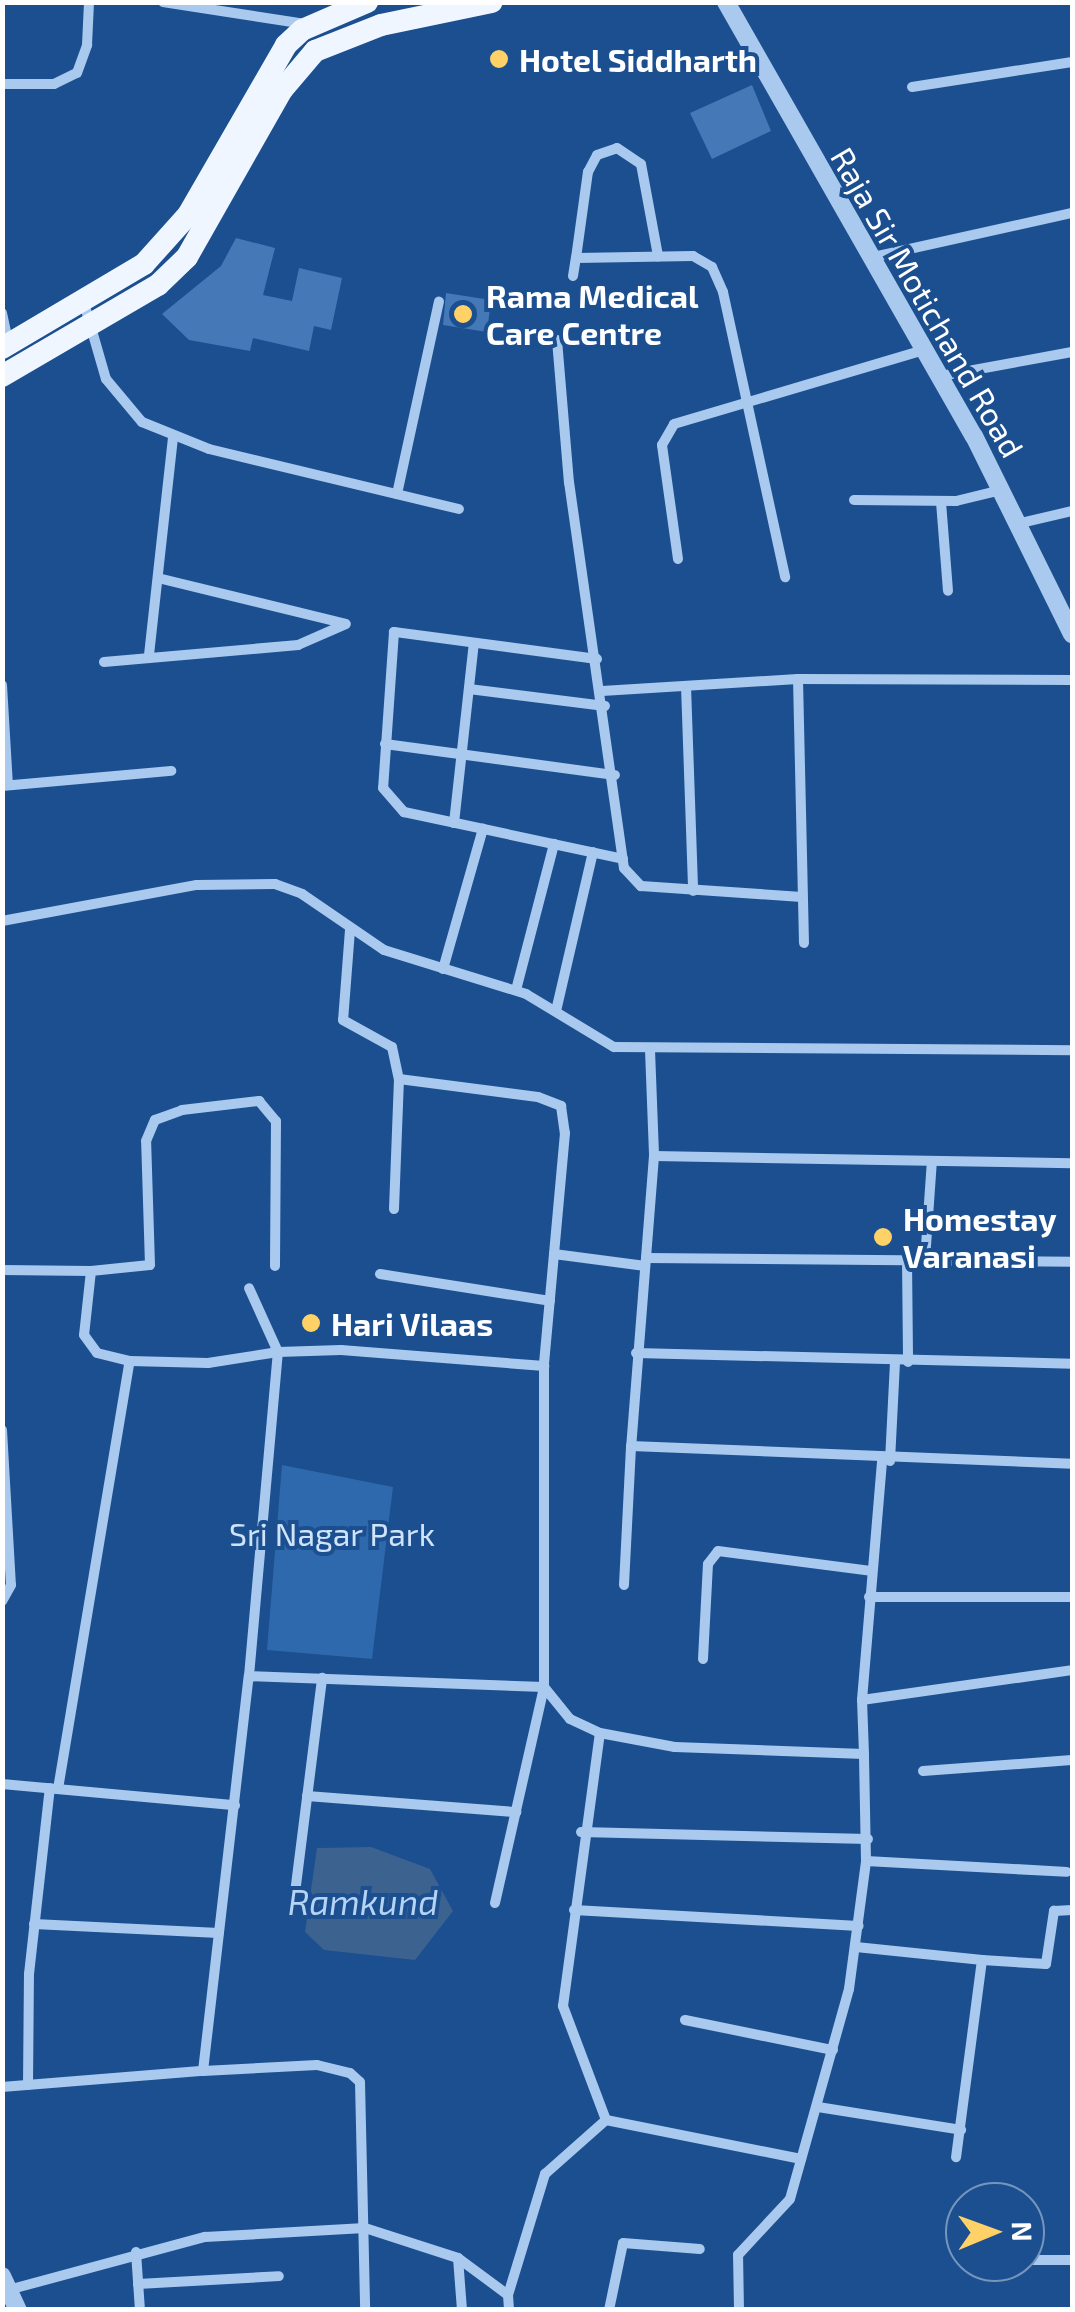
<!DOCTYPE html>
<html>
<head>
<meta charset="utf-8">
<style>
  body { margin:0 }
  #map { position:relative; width:1075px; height:2312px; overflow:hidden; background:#1b4f8f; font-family:"Exo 2",sans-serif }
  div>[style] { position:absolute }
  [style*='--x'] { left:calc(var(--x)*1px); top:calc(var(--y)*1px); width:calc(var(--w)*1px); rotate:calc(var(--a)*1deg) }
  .green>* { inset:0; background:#2e69ad }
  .water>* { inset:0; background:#3c6290 }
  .building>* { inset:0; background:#4478b7 }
  .minor>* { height:10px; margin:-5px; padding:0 5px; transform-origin:5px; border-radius:5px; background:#a9c9ee }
  .tertiary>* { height:18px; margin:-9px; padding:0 9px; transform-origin:9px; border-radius:9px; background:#a9c9ee }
  .primary>* { height:22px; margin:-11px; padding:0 11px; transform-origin:11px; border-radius:11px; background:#f0f6ff }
  .dots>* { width:28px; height:28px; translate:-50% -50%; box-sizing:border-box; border:5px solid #1b4f8f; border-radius:50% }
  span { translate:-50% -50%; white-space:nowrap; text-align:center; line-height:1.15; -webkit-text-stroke:8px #1b4f8f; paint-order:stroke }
  .poi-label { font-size:32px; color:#fff; font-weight:700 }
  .left { translate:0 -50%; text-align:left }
  .street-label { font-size:32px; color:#fff }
  .park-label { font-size:32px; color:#cfe3fa }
  .water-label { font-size:35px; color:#b5d3f5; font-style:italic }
  .frame { position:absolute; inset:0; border:5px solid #fff; pointer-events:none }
  .north { position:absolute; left:945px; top:2182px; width:100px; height:100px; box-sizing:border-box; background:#1b4f8f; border:2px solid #7695bc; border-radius:50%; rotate:89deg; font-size:28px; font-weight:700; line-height:40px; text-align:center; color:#fff }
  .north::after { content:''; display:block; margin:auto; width:35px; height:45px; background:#ffd166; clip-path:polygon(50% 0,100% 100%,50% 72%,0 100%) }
</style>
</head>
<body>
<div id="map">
  <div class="green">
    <i style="clip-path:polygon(282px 1465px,393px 1487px,372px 1659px,267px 1650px)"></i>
  </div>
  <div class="water">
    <i style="clip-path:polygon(371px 1847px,430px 1869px,453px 1911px,415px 1960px,324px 1950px,305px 1932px,317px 1848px)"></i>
  </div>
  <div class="building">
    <i style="clip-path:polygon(752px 85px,771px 131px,712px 159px,690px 113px)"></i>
    <i style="clip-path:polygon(236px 238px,275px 248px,263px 295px,292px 301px,299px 268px,342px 278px,331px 330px,314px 326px,309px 351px,253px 338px,250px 351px,189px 340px,162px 314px,221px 266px)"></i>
    <i style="clip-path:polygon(446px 293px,491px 300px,487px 332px,443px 325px)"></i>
  </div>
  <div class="minor">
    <i style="--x:163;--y:2;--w:144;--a:8.8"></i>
    <i style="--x:2;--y:84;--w:52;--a:0"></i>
    <i style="--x:54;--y:84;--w:25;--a:-26"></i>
    <i style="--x:77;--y:73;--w:30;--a:-70"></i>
    <i style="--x:87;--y:45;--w:43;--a:-87.3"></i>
    <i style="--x:912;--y:87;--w:162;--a:-8.9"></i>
    <i style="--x:576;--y:258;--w:87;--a:-82.1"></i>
    <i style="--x:588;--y:172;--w:19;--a:-62"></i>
    <i style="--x:597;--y:155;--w:21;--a:-19"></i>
    <i style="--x:617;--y:148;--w:29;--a:34"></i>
    <i style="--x:641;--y:164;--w:94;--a:79.5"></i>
    <i style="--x:869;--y:258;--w:208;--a:-12.5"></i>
    <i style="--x:573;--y:276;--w:18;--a:-81"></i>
    <i style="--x:576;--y:258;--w:117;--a:-1"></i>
    <i style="--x:693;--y:256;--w:22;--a:30"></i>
    <i style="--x:712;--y:267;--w:27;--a:66"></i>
    <i style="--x:723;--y:292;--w:292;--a:77.7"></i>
    <i style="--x:84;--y:303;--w:79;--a:73.9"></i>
    <i style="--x:106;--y:379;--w:56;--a:50.1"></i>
    <i style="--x:142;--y:422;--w:72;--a:21.9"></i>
    <i style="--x:209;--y:449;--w:257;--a:13.5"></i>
    <i style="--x:2;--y:313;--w:29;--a:78"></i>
    <i style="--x:557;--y:340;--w:143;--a:85.2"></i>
    <i style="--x:569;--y:482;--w:390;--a:81.9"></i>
    <i style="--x:624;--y:868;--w:25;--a:47"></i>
    <i style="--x:641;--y:886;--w:161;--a:3.9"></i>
    <i style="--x:941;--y:376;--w:133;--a:-10.4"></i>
    <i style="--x:397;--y:494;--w:197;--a:-77.7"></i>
    <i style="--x:854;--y:500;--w:102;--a:0.6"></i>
    <i style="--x:956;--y:501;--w:46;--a:-13.7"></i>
    <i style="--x:941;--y:502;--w:89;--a:85.5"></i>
    <i style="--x:1017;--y:524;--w:57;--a:-13.3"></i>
    <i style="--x:678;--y:559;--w:115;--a:-98"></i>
    <i style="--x:662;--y:445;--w:24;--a:-60"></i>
    <i style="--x:674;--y:424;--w:261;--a:-16.5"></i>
    <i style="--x:162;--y:579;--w:189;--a:13.7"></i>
    <i style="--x:149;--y:655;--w:219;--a:-83.7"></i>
    <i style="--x:597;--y:659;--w:205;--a:-172.4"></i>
    <i style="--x:394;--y:632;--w:156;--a:94"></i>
    <i style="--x:383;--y:788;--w:32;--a:49"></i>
    <i style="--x:404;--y:812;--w:224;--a:12.1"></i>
    <i style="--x:104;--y:662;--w:195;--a:-5"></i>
    <i style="--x:298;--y:645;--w:52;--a:-23.6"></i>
    <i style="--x:798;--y:679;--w:264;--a:88.7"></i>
    <i style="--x:2;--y:685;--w:100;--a:86.6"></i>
    <i style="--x:686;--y:686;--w:205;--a:88"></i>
    <i style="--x:469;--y:689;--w:137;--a:7.1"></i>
    <i style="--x:602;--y:691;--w:196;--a:-3.5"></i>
    <i style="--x:798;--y:679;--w:274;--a:0.2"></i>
    <i style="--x:385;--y:744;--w:232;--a:7.7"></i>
    <i style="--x:2;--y:786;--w:170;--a:-5.1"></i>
    <i style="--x:454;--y:823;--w:181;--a:-83.7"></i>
    <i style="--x:2;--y:921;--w:198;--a:-10.5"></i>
    <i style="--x:197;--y:885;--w:78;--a:-0.7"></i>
    <i style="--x:275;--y:884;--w:29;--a:20"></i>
    <i style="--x:302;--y:894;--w:99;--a:34.3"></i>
    <i style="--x:384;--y:950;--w:149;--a:17.2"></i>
    <i style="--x:526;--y:994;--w:103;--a:31.1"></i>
    <i style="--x:614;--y:1047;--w:458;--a:0.4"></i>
    <i style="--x:350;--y:930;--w:90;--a:94.4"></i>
    <i style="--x:343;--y:1020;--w:56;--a:28.9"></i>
    <i style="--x:392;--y:1047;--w:33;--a:78"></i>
    <i style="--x:443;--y:969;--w:146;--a:-74.1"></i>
    <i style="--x:516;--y:990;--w:151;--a:-75.4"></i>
    <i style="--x:556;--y:1011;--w:163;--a:-76.9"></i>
    <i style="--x:650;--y:1050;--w:106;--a:87.8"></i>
    <i style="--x:654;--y:1156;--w:291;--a:94.5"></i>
    <i style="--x:631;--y:1446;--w:441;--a:2.3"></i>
    <i style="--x:654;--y:1156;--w:418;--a:1"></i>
    <i style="--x:394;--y:1209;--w:130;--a:-87.8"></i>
    <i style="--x:399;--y:1079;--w:140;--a:7.4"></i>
    <i style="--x:538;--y:1097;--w:25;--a:21"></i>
    <i style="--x:561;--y:1106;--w:27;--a:82"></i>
    <i style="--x:565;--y:1133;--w:234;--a:95.2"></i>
    <i style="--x:544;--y:1366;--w:321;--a:90"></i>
    <i style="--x:544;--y:1687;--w:41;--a:50.9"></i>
    <i style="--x:570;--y:1719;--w:33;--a:25"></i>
    <i style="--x:600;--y:1733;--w:76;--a:10.6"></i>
    <i style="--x:675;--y:1747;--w:189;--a:2.1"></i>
    <i style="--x:864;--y:1754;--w:54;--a:-92.1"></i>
    <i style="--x:862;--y:1700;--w:240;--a:-85.2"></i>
    <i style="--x:554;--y:1254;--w:92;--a:7.5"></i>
    <i style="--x:646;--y:1258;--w:426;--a:0.5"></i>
    <i style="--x:907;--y:1260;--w:102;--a:89.4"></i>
    <i style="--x:925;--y:1260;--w:99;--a:-86"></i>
    <i style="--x:2;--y:1270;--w:89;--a:0.6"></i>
    <i style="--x:91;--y:1271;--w:64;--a:96.2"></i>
    <i style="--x:84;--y:1335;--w:22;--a:54"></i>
    <i style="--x:97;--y:1353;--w:34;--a:14"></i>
    <i style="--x:130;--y:1361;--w:78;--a:1.5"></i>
    <i style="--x:208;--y:1363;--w:71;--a:-8.9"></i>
    <i style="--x:278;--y:1352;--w:70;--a:-114.4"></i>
    <i style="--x:91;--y:1271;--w:59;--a:-5.8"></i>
    <i style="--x:150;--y:1265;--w:124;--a:-91.8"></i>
    <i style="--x:146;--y:1141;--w:23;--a:-67"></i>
    <i style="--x:155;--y:1120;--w:29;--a:-20"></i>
    <i style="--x:182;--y:1110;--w:78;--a:-6.7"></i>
    <i style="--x:259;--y:1101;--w:26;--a:50"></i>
    <i style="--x:276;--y:1121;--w:145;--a:90.4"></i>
    <i style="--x:380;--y:1274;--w:172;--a:9"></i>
    <i style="--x:636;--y:1353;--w:436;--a:1.4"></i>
    <i style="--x:2;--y:1430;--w:155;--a:86.7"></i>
    <i style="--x:11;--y:1585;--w:18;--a:119"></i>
    <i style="--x:890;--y:1461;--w:98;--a:-87.1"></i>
    <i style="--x:624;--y:1585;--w:139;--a:-87.1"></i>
    <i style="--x:869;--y:1597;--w:203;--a:0"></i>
    <i style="--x:703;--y:1659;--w:95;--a:-87"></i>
    <i style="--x:708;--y:1564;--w:16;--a:-52"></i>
    <i style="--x:718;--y:1551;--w:154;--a:7.4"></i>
    <i style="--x:862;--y:1700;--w:212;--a:-8.1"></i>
    <i style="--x:923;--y:1771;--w:149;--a:-4.2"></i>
    <i style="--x:2;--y:1784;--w:234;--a:5.2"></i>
    <i style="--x:58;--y:1789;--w:434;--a:-80.5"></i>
    <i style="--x:307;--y:1796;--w:210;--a:4.4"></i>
    <i style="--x:581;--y:1832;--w:287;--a:1.4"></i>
    <i style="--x:866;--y:1861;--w:201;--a:3.1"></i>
    <i style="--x:295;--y:1893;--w:217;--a:-82.8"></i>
    <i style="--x:495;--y:1903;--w:221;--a:-77.2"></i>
    <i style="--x:544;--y:1687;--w:295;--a:-177.9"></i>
    <i style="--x:249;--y:1676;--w:325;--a:-84.9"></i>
    <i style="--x:278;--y:1352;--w:63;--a:-1.8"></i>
    <i style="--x:341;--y:1350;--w:204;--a:4.5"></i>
    <i style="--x:574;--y:1910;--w:285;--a:3.2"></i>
    <i style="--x:34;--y:1924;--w:185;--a:2.8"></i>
    <i style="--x:856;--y:1947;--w:127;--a:5.9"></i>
    <i style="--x:982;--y:1960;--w:199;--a:97.5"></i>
    <i style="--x:982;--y:1960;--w:64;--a:3.6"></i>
    <i style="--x:1046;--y:1964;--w:54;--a:-81.4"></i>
    <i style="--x:1054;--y:1911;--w:18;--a:-3"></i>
    <i style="--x:685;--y:2020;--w:151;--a:11.5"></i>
    <i style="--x:203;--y:2071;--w:114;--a:-3"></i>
    <i style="--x:317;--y:2065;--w:34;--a:14"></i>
    <i style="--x:350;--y:2073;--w:13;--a:42"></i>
    <i style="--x:360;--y:2082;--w:228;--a:88.7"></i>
    <i style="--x:28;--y:2085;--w:111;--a:-89.5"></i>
    <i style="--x:29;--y:1974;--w:187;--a:-83.6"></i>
    <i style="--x:2;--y:2087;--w:202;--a:-4.6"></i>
    <i style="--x:203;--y:2071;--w:398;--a:-83.4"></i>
    <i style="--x:818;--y:2107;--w:145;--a:9.1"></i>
    <i style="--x:606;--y:2120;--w:199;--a:11.3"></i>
    <i style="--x:136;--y:2252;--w:58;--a:86.1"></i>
    <i style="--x:458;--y:2258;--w:52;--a:85.6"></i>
    <i style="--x:1027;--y:2260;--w:45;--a:0"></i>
    <i style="--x:138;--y:2284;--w:141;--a:-3.2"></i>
    <i style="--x:8;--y:2290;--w:204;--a:-15.1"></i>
    <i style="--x:205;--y:2237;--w:160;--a:-3.2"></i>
    <i style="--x:365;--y:2228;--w:98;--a:17.9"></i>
    <i style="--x:458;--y:2258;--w:62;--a:36.5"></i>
    <i style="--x:508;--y:2295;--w:15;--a:86"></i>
    <i style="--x:508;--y:2295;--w:127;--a:-73"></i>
    <i style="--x:545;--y:2174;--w:81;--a:-41.5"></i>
    <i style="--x:606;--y:2120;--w:122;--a:-110.7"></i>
    <i style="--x:563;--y:2006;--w:275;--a:-82.3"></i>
    <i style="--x:609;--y:2310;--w:68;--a:-78.2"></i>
    <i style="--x:623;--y:2243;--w:77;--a:4.5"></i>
    <i style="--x:739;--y:2310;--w:55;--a:-91"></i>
    <i style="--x:738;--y:2255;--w:76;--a:-47.1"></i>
    <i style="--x:790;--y:2199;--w:218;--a:-74.3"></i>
    <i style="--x:849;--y:1989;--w:129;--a:-82.4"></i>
    <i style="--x:866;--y:1861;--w:107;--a:-91.1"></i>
  </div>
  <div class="tertiary">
    <i style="--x:726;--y:2;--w:500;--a:60.3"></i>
    <i style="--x:974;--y:436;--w:221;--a:63.7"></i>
    <i style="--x:2;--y:2276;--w:38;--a:65"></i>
  </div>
  <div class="primary">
    <i style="--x:2;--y:348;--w:165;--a:-30.6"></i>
    <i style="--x:144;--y:264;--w:66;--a:-48.1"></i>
    <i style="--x:188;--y:215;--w:196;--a:-60"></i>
    <i style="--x:286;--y:45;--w:22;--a:-43"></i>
    <i style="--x:302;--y:30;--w:71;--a:-23.3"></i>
    <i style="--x:2;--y:376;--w:181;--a:-30.3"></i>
    <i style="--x:158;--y:285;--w:40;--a:-44"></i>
    <i style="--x:187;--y:257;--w:192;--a:-60.4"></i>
    <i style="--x:282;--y:90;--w:51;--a:-49.8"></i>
    <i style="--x:315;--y:51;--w:71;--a:-21.5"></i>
    <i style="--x:381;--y:25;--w:113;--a:-11.7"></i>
  </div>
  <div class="dots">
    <i style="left:499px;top:59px;background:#ffd166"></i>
    <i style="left:463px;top:314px;background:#ffd166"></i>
    <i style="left:883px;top:1237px;background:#ffd166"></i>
    <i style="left:311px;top:1323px;background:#ffd166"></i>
  </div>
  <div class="poi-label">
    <span class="left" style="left:519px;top:59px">Hotel Siddharth</span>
    <span class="left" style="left:486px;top:314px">Rama Medical<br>Care Centre</span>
    <span class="left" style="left:903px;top:1237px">Homestay<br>Varanasi</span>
    <span class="left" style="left:331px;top:1323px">Hari Vilaas</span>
  </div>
  <div class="street-label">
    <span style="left:928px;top:302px;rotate:60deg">Raja Sir Motichand Road</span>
  </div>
  <div class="park-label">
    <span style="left:332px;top:1533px">Sri Nagar Park</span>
  </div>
  <div class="water-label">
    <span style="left:363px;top:1901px">Ramkund</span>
  </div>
  <div class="frame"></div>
  <div class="north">N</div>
</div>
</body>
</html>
